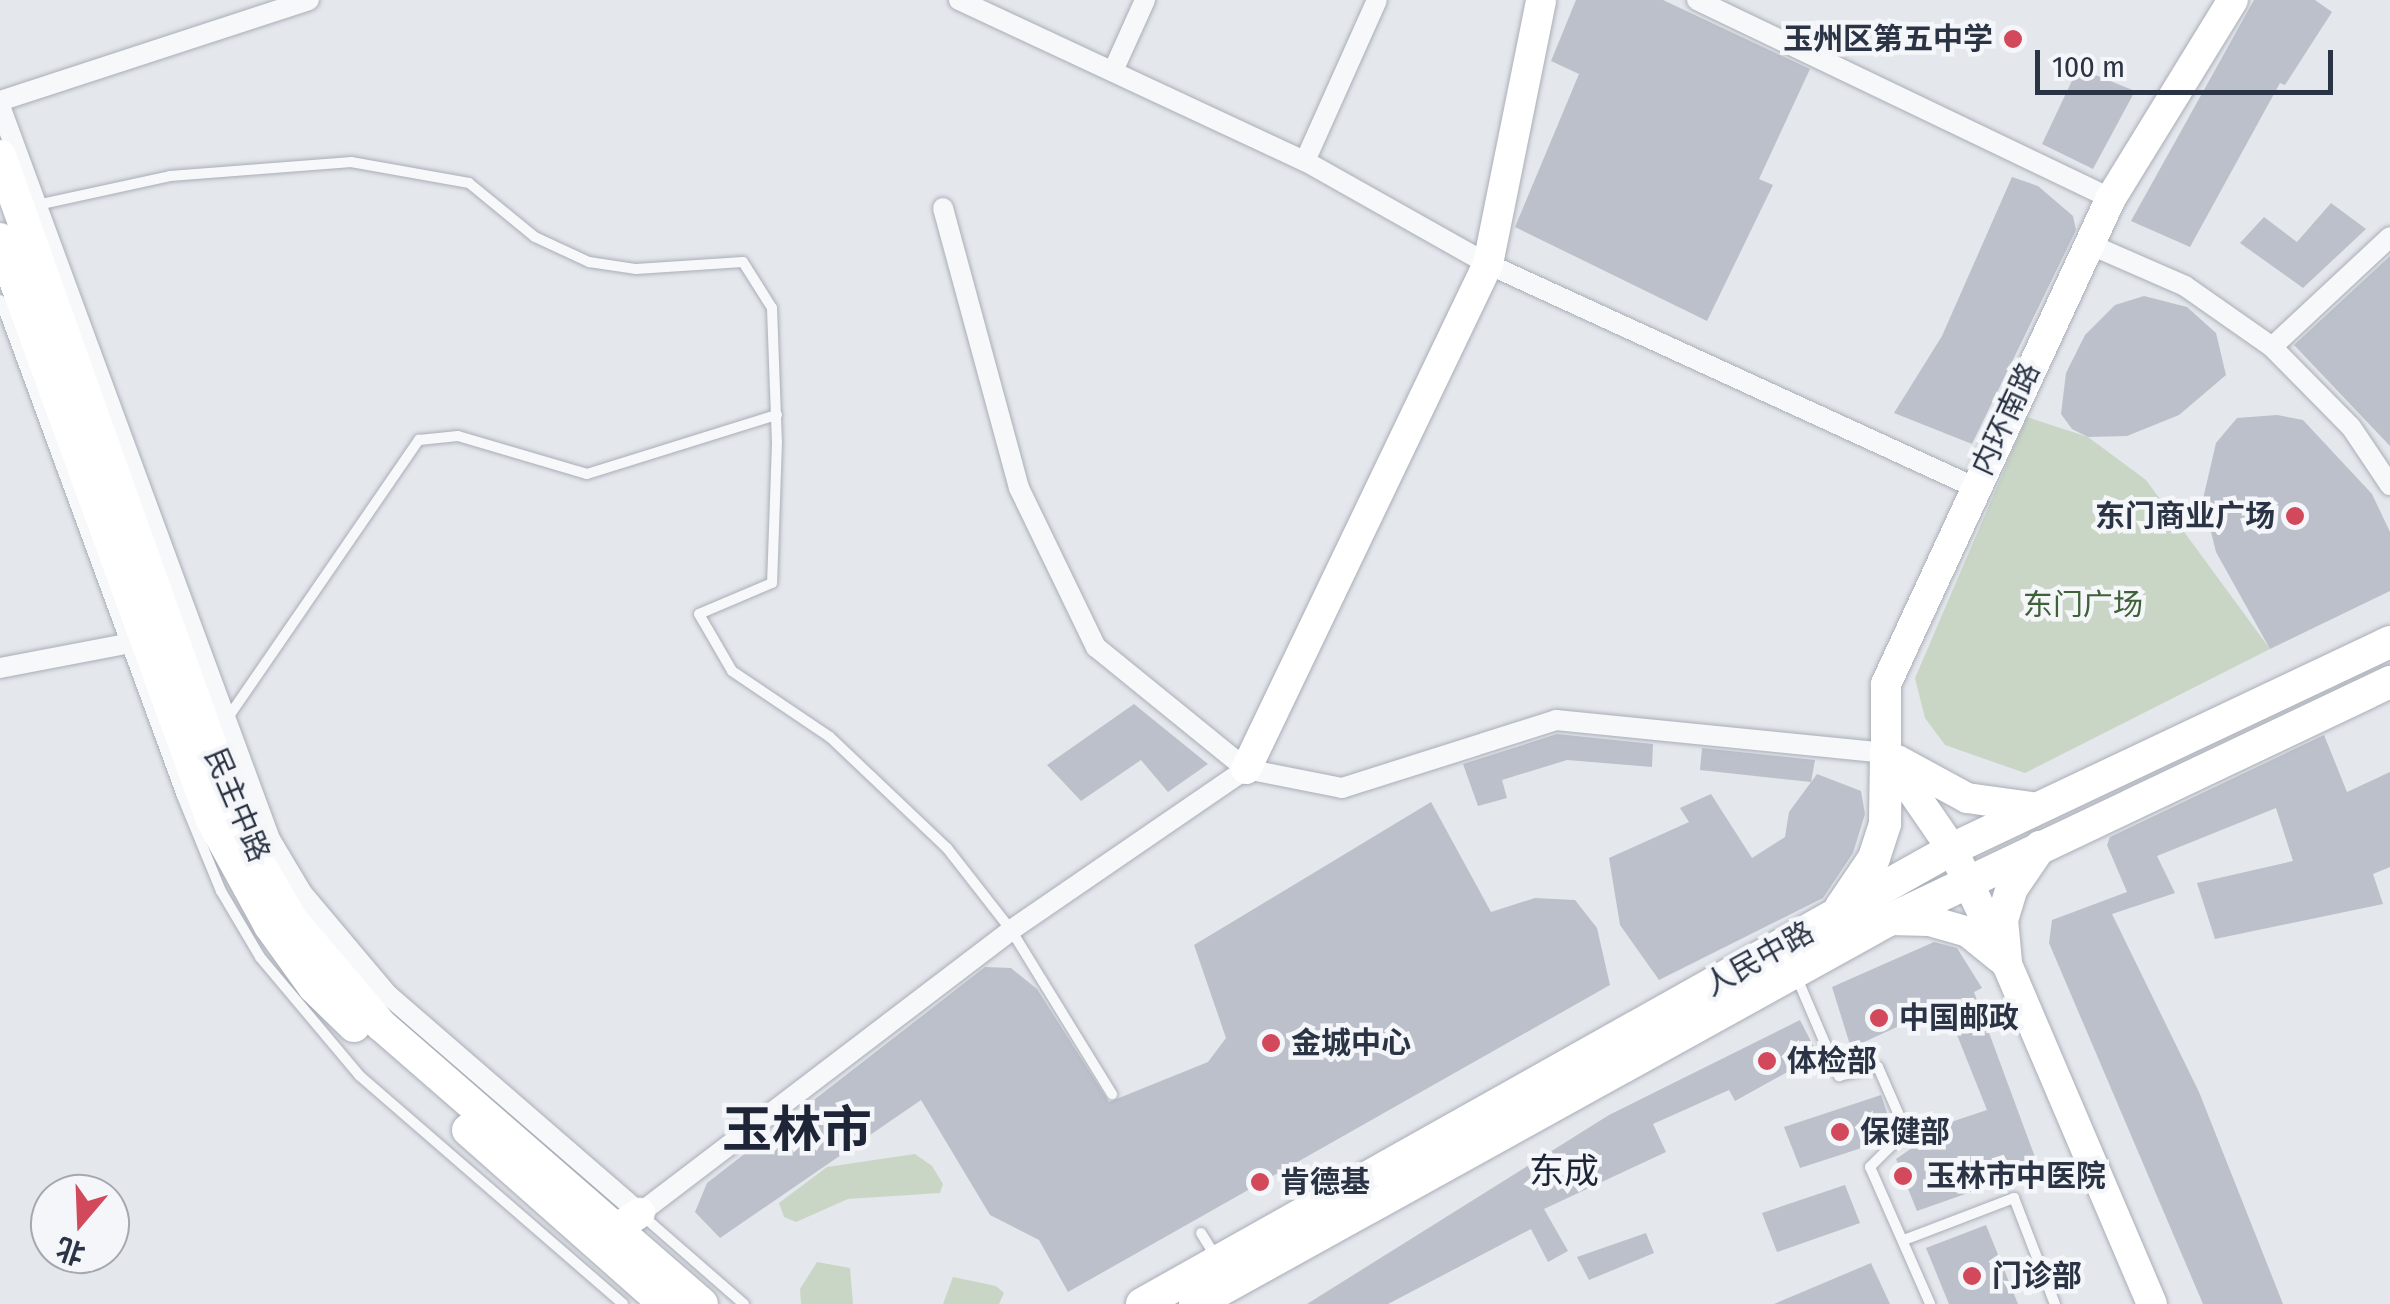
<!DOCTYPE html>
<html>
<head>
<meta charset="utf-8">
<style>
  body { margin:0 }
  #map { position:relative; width:2390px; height:1304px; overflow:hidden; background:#e4e7ec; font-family:"Fira Sans Condensed","Noto Sans SC",sans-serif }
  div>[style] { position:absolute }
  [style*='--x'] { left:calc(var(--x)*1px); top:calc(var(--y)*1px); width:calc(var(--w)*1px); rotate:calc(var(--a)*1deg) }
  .green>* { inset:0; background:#c9d6c5 }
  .building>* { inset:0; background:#bbc0ca }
  .roads { filter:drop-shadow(0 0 2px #a9aeb7) drop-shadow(0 0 2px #a9aeb7) }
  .lane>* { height:10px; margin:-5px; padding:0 5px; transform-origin:5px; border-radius:5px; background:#f7f8fa }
  .street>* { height:20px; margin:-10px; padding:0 10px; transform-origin:10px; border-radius:10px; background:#f7f8fa }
  .secondary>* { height:30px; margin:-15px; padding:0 15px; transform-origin:15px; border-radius:15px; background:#fff }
  .primary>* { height:32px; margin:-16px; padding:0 16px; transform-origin:16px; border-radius:16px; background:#fff }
  .dots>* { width:28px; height:28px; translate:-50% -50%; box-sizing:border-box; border:5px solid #f4f6f9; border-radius:50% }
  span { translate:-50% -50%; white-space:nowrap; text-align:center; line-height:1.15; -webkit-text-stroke:9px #f4f6f9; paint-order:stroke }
  .poi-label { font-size:30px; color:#2b3445; font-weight:700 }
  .right { translate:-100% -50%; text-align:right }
  .left { translate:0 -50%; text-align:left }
  .street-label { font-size:30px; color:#2b3445 }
  .park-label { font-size:30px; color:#3f6138 }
  .quarter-label { font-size:35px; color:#1d2536 }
  .town-label { font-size:50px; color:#1d2536; font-weight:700 }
  .north { position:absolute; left:30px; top:1174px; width:100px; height:100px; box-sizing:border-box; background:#f4f6f9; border:2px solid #a4a8b1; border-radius:50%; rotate:199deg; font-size:28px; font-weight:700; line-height:40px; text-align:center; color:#2b3445 }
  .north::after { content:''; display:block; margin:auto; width:35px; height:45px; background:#d1495b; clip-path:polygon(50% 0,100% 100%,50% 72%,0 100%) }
  .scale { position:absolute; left:2035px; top:50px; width:298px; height:45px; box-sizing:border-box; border:5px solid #2b3445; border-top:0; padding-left:12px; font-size:30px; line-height:35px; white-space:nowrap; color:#2b3445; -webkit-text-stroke:8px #f4f6f9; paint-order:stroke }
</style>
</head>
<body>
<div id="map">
  <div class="green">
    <i style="clip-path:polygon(2027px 417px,2088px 437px,2146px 480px,2270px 649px,2025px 773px,1945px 745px,1925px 718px,1915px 678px)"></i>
    <i style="clip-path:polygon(915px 1154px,932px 1166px,943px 1184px,940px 1193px,848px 1199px,796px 1222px,784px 1217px,779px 1203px,827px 1167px)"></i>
    <i style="clip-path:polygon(817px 1262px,850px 1268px,853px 1304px,801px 1304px,800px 1289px)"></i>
    <i style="clip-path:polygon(953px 1277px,996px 1286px,1004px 1293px,999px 1304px,943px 1304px)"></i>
  </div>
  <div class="building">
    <i style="clip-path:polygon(1576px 0,1663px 0,1810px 69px,1759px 179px,1773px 185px,1707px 321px,1515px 227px,1579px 74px,1551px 61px)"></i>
    <i style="clip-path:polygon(2254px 0,2315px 0,2332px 12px,2285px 85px,2280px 83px,2190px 247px,2131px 221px)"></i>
    <i style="clip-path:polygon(2078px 68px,2135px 91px,2093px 169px,2042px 144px)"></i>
    <i style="clip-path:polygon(2012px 177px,2038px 186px,2073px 216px,2076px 230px,1972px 444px,1894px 413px,1942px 336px)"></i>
    <i style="clip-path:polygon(2331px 203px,2366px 229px,2303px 288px,2240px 243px,2264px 217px,2297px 242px)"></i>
    <i style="clip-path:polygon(2390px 256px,2390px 446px,2294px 345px)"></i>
    <i style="clip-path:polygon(2144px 296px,2187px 307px,2216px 333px,2226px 375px,2179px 415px,2127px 436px,2088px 437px,2072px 429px,2061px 414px,2066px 373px,2085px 335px,2115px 305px)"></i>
    <i style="clip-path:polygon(2277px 415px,2303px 420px,2372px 494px,2390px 532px,2390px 591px,2270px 649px,2216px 552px,2203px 499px,2216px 443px,2237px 418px)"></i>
    <i style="clip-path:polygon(1134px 704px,1208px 764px,1168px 792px,1141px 760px,1081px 801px,1047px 765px)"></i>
    <i style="clip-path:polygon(1557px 734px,1653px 744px,1652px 767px,1567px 760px,1502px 780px,1507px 798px,1478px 806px,1463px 764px)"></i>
    <i style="clip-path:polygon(2324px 735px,2347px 792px,2390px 772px,2390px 867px,2373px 874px,2383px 904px,2215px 939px,2197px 883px,2293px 861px,2276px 808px,2157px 856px,2175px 893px,2112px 914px,2199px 1092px,2283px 1304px,2203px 1304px,2049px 943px,2052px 920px,2127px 892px,2107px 845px,2110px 837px)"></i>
    <i style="clip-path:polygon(1702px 748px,1815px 760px,1811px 782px,1700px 770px)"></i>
    <i style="clip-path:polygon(1817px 774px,1861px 791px,1865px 814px,1853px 853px,1823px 898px,1659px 980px,1620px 925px,1609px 858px,1689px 822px,1680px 808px,1711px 794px,1752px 858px,1785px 837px,1789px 812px)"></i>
    <i style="clip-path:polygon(1431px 802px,1491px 912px,1535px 898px,1575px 900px,1597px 928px,1610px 985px,1068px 1292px,1039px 1240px,990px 1215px,921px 1100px,720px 1238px,695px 1212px,707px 1183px,985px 967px,1011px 968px,1037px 989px,1109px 1102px,1208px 1062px,1226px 1038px,1194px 945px)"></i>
    <i style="clip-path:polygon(1934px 942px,1957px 948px,1982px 988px,1974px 992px,2039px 1168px,1917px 1211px,1896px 1159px,1948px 1123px,1987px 1110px,1945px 1005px,1851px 1048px,1832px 987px)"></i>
    <i style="clip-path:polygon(1800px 1020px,1818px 1055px,1735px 1101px,1729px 1090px,1653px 1124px,1666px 1152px,1544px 1209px,1568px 1251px,1548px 1262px,1531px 1229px,1388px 1304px,1307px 1304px,1609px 1115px)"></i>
    <i style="clip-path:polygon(1881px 1095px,1893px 1131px,1883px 1141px,1800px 1168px,1784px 1127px)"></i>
    <i style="clip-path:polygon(1845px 1185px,1860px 1223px,1777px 1252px,1762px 1213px)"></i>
    <i style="clip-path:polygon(1986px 1225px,2018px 1304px,1949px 1304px,1926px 1248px)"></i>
    <i style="clip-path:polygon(1646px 1233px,1654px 1253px,1589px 1280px,1577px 1257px)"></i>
    <i style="clip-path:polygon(1871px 1263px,1890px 1304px,1774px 1304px)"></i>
  </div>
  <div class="roads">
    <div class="lane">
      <i style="--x:37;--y:205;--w:136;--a:-12.3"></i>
      <i style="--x:170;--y:176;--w:182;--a:-4.4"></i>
      <i style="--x:351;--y:162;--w:120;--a:10.1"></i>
      <i style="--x:469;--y:183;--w:85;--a:39.3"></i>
      <i style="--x:535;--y:237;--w:60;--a:24.8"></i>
      <i style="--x:589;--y:262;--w:48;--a:8.5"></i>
      <i style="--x:636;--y:269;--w:107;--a:-3.7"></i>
      <i style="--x:743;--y:262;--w:54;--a:57.8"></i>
      <i style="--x:772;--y:308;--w:134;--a:87.9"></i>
      <i style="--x:777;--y:442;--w:141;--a:92"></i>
      <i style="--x:772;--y:583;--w:79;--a:157"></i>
      <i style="--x:699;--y:614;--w:66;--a:59.9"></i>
      <i style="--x:732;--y:671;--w:118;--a:34"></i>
      <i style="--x:830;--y:737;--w:161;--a:43.5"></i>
      <i style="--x:947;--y:848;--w:104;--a:52"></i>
      <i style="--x:1011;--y:930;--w:193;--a:58.4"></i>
      <i style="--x:0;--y:300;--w:528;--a:69.85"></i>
      <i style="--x:182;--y:796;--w:103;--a:67.7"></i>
      <i style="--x:221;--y:891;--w:77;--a:59.4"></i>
      <i style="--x:260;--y:957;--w:155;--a:50"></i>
      <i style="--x:360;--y:1076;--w:348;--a:40.9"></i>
      <i style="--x:227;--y:719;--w:339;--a:-55.5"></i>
      <i style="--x:419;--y:440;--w:39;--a:-6"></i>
      <i style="--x:458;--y:436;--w:134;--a:16.4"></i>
      <i style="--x:587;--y:474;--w:199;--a:-17.3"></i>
      <i style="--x:1797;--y:978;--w:107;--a:66.8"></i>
      <i style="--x:1839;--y:1076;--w:40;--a:-13"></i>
      <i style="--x:1878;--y:1067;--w:70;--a:66.4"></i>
      <i style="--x:1906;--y:1131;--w:51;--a:135"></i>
      <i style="--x:1870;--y:1167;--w:150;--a:66.3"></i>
      <i style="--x:643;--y:1216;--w:134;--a:41.1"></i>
      <i style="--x:1201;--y:1233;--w:31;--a:58"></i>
      <i style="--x:1904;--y:1240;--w:118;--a:-20.9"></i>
      <i style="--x:2014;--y:1198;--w:114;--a:68.9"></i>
    </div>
    <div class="street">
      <i style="--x:959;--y:0;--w:382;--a:25"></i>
      <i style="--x:1305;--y:161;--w:210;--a:29.4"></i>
      <i style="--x:1488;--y:264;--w:535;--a:24.65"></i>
      <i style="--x:1697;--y:0;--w:459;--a:25.6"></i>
      <i style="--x:1113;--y:71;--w:78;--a:-65.7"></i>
      <i style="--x:0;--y:101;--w:325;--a:-18.1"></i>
      <i style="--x:0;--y:106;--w:781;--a:69.78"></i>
      <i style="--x:270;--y:839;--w:63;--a:59.3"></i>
      <i style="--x:302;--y:893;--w:132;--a:49.9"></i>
      <i style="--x:387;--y:994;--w:335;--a:40.9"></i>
      <i style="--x:640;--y:1213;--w:467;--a:-37.3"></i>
      <i style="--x:1011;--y:930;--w:285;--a:-34.4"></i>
      <i style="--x:1305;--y:161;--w:176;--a:-65.9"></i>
      <i style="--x:943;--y:208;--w:290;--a:74.8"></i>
      <i style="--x:1019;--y:488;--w:177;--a:64.2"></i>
      <i style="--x:1096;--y:647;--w:193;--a:39.1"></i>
      <i style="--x:1246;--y:769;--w:98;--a:11.2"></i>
      <i style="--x:1342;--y:788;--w:225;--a:-17.6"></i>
      <i style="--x:1556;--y:720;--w:332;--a:5.7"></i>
      <i style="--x:2089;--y:244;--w:105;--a:23.6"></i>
      <i style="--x:2185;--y:286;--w:106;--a:35"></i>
      <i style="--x:2272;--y:347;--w:112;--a:45.4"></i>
      <i style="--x:2351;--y:427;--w:70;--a:56.1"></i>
      <i style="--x:2272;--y:347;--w:161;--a:-43"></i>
      <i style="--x:0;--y:668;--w:128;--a:-10.8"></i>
    </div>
    <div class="secondary">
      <i style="--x:1897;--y:760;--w:80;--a:28.5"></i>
      <i style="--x:1967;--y:798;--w:73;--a:7.9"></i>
      <i style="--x:1246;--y:769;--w:560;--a:-64.4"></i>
      <i style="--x:1488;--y:264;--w:269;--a:-78.6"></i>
      <i style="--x:1889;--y:920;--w:41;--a:1.4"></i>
      <i style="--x:1930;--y:921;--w:40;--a:16"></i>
      <i style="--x:1968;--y:932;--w:41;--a:39.1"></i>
      <i style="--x:616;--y:1229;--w:29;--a:-34"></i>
      <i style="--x:2152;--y:1304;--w:372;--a:-113.1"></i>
      <i style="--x:2006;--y:962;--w:125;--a:-115.5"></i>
      <i style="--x:1952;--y:849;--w:116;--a:-124.5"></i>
      <i style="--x:1886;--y:753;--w:69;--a:-90"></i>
      <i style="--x:1886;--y:684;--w:536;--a:-65.16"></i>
      <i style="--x:2111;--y:198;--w:233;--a:-58.4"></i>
    </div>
    <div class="primary">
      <i style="--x:0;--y:156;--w:653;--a:70.32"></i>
      <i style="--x:220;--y:771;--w:96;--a:67.4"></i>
      <i style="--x:257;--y:860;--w:68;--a:60"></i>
      <i style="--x:291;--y:919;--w:139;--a:49.7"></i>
      <i style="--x:381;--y:1025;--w:425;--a:41"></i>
      <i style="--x:0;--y:239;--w:618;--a:69.95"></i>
      <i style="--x:212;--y:820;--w:121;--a:61.3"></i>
      <i style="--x:270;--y:926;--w:75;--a:54.2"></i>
      <i style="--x:314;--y:987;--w:56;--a:44.3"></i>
      <i style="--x:1841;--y:907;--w:59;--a:-56"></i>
      <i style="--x:1874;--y:858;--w:36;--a:-72"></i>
      <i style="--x:1885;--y:824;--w:71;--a:-89.2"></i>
      <i style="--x:2006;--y:962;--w:42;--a:-95.4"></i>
      <i style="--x:2002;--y:920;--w:34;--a:-73"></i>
      <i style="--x:2012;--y:888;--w:50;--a:-55.7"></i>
      <i style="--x:468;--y:1130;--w:263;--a:41.5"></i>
      <i style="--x:1142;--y:1304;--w:929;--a:-29.32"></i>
      <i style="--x:1952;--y:849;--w:484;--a:-25.3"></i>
      <i style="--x:1195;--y:1304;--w:793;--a:-28.96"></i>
      <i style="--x:1889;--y:920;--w:555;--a:-25.41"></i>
    </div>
  </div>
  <div class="dots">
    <i style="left:2013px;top:39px;background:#d1495b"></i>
    <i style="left:2295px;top:516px;background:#d1495b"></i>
    <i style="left:1879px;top:1018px;background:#d1495b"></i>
    <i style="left:1271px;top:1043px;background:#d1495b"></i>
    <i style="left:1767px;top:1061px;background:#d1495b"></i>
    <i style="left:1840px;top:1132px;background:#d1495b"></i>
    <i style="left:1903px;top:1176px;background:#d1495b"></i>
    <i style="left:1260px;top:1182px;background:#d1495b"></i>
    <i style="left:1972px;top:1276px;background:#d1495b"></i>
  </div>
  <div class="poi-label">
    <span class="right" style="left:1993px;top:39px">玉州区第五中学</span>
    <span class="right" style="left:2275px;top:516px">东门商业广场</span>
    <span class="left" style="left:1899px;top:1018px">中国邮政</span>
    <span class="left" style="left:1291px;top:1043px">金城中心</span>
    <span class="left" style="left:1787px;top:1061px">体检部</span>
    <span class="left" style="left:1860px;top:1132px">保健部</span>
    <span class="left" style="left:1926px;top:1176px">玉林市中医院</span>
    <span class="left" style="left:1280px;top:1182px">肯德基</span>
    <span class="left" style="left:1992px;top:1276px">门诊部</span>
  </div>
  <div class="street-label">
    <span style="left:2006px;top:419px;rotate:-65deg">内环南路</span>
    <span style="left:237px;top:805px;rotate:67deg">民主中路</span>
    <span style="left:1759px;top:959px;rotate:-29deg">人民中路</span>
  </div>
  <div class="park-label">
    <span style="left:2083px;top:605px">东门广场</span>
  </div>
  <div class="quarter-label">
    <span style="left:1564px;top:1171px">东成</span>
  </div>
  <div class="town-label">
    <span style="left:797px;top:1131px">玉林市</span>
  </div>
  <div class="north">北</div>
  <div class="scale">100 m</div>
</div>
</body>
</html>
